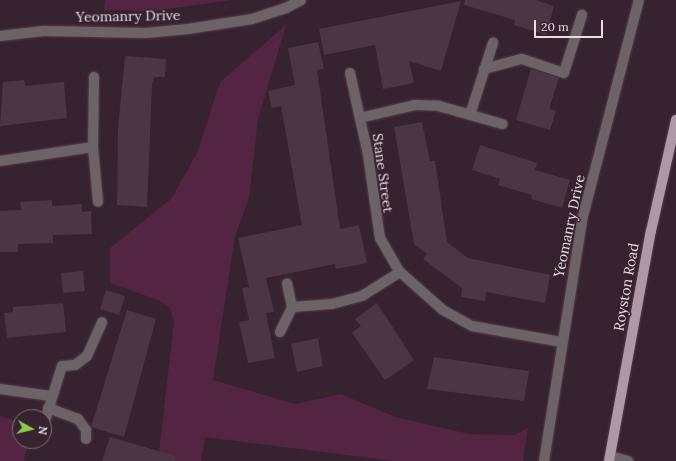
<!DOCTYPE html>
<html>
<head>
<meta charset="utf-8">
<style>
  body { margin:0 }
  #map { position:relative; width:676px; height:461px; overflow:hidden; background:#37222f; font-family:Lora,serif }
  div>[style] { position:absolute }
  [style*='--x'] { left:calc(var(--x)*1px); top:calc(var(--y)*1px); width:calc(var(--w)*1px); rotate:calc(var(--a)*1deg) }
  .green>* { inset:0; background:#532543 }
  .building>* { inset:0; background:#4c3643 }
  .roads { filter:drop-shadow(0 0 1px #54404c) drop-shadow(0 0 1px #54404c) }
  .minor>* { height:10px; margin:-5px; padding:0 5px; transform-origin:5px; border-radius:5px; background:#6d6268 }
  .major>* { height:10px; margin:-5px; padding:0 5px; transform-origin:5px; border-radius:5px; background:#b099a6 }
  span { translate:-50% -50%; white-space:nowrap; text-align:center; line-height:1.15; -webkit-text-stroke:3px #37222f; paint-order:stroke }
  .street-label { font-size:14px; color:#ebdce4 }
  .north { position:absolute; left:12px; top:409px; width:40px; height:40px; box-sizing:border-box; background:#37222f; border:1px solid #7f6c77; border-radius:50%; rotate:98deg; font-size:11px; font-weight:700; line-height:16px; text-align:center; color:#ebdce4 }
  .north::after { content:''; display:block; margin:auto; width:14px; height:18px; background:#8ace48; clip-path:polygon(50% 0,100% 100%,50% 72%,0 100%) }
  .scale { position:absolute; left:534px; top:20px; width:69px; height:18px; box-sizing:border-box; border:2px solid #ebdce4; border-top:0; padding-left:5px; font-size:12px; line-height:14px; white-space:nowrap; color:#ebdce4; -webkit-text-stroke:3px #37222f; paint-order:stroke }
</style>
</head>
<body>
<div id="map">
  <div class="green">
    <i style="clip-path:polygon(105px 0,232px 0,153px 11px,104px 10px)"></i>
    <i style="clip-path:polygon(286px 25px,258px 119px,249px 198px,235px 236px,213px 380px,295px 404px,341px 394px,395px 417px,469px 434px,515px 435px,528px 428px,523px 461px,393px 461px,205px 437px,201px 461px,158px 461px,174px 321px,170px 308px,158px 300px,110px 283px,110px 248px,171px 199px,197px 153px,220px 82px)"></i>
    <i style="clip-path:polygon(0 416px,20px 422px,20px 441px,28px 441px,24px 461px,0 461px)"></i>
  </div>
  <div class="building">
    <i style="clip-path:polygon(465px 0,536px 0,554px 6px,546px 35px,514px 25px,515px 20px,464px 5px)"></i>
    <i style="clip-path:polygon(461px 1px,441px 71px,409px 61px,414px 83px,383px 89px,375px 45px,324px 55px,319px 29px)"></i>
    <i style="clip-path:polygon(318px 42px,324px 69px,317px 70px,340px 229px,359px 225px,367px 263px,336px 269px,335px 264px,266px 278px,274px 312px,266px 313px,275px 358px,248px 363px,239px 322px,249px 320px,242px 288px,249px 287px,238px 238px,302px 225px,281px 106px,272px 108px,268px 91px,295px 85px,288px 48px)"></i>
    <i style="clip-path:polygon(125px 56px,166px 59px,165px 77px,154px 77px,152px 84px,147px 207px,117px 205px,118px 128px)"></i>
    <i style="clip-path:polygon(531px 69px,559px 78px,549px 109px,556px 111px,550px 130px,516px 120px)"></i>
    <i style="clip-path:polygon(24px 80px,25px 86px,64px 82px,67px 118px,0 126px,3px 82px)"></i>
    <i style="clip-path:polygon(422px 122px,430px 161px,435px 161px,447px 242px,468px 258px,550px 275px,545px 303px,486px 292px,485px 301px,461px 297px,462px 288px,423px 259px,427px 254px,414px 244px,394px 127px)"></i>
    <i style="clip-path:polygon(480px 145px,537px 163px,535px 170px,570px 180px,562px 208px,531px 199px,532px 195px,498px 185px,500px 179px,472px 170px)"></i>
    <i style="clip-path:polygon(52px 200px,52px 206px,82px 204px,82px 212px,91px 211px,92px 234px,53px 235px,53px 243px,18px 244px,18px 252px,0 252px,0 211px,21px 210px,20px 202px)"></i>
    <i style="clip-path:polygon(83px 271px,85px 291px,63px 293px,61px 273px)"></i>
    <i style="clip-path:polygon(106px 290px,125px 296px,119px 315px,100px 309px)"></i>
    <i style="clip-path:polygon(63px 303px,66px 332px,7px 338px,4px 313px,13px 312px,13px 307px)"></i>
    <i style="clip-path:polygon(377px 303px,414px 360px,385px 380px,352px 333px,361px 326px,355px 319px)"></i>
    <i style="clip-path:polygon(127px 310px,156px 319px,124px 437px,91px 427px)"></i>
    <i style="clip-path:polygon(318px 338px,323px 366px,297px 372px,291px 344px)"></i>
    <i style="clip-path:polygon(434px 357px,529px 371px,524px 401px,427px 389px)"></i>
    <i style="clip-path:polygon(110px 437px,176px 456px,175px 461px,102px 461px)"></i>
  </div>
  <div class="roads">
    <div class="minor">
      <i style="--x:0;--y:36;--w:44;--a:-6.5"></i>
      <i style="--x:44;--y:31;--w:102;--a:1.1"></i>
      <i style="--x:146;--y:33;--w:42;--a:-5.4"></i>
      <i style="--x:188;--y:29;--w:65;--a:-8.9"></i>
      <i style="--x:252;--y:19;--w:36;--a:-18"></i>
      <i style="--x:286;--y:8;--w:17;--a:-28"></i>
      <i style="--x:484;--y:69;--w:39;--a:-15"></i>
      <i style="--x:522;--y:59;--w:44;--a:18.4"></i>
      <i style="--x:564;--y:73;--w:61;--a:-72.8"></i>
      <i style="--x:350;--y:73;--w:84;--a:77.6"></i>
      <i style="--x:368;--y:155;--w:84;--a:81.8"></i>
      <i style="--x:380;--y:238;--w:39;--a:60"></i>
      <i style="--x:400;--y:272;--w:57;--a:41.5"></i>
      <i style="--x:443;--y:310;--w:33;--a:29"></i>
      <i style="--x:472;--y:326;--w:90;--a:10.2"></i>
      <i style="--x:94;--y:77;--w:70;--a:90.8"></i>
      <i style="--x:93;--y:147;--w:55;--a:84.8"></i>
      <i style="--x:470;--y:115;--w:76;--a:-72.3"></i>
      <i style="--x:360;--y:118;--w:57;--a:-13.3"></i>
      <i style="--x:415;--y:105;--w:24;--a:2"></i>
      <i style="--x:439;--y:106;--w:66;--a:15.9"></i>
      <i style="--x:0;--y:161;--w:94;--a:-8.6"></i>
      <i style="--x:292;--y:307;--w:40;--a:-4.3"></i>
      <i style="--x:332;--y:304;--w:31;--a:-15"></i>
      <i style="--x:362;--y:296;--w:45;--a:-32.3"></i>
      <i style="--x:280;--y:332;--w:28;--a:-64"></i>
      <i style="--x:292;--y:307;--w:24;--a:-102"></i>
      <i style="--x:0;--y:389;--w:51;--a:7.8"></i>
      <i style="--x:48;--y:408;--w:32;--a:20"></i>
      <i style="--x:78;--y:419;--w:14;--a:54"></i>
      <i style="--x:86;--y:430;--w:9;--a:90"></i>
      <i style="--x:44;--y:424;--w:61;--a:-72.8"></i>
      <i style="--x:62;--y:366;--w:13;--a:-4"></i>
      <i style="--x:75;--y:365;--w:15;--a:-37"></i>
      <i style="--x:87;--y:356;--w:37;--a:-66"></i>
      <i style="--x:610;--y:456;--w:19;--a:16"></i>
      <i style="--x:544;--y:461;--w:244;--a:-81"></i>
      <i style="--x:582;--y:220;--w:227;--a:-75.5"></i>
    </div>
    <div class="major">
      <i style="--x:609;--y:461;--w:234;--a:-79.7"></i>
      <i style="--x:651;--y:231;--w:114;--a:-77.3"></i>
    </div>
  </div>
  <div class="street-label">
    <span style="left:128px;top:16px;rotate:-1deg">Yeomanry Drive</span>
    <span style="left:383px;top:173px;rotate:82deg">Stane Street</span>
    <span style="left:569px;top:226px;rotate:-78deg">Yeomanry Drive</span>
    <span style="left:626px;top:287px;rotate:-80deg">Royston Road</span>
  </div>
  <div class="north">N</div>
  <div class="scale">20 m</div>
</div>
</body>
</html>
